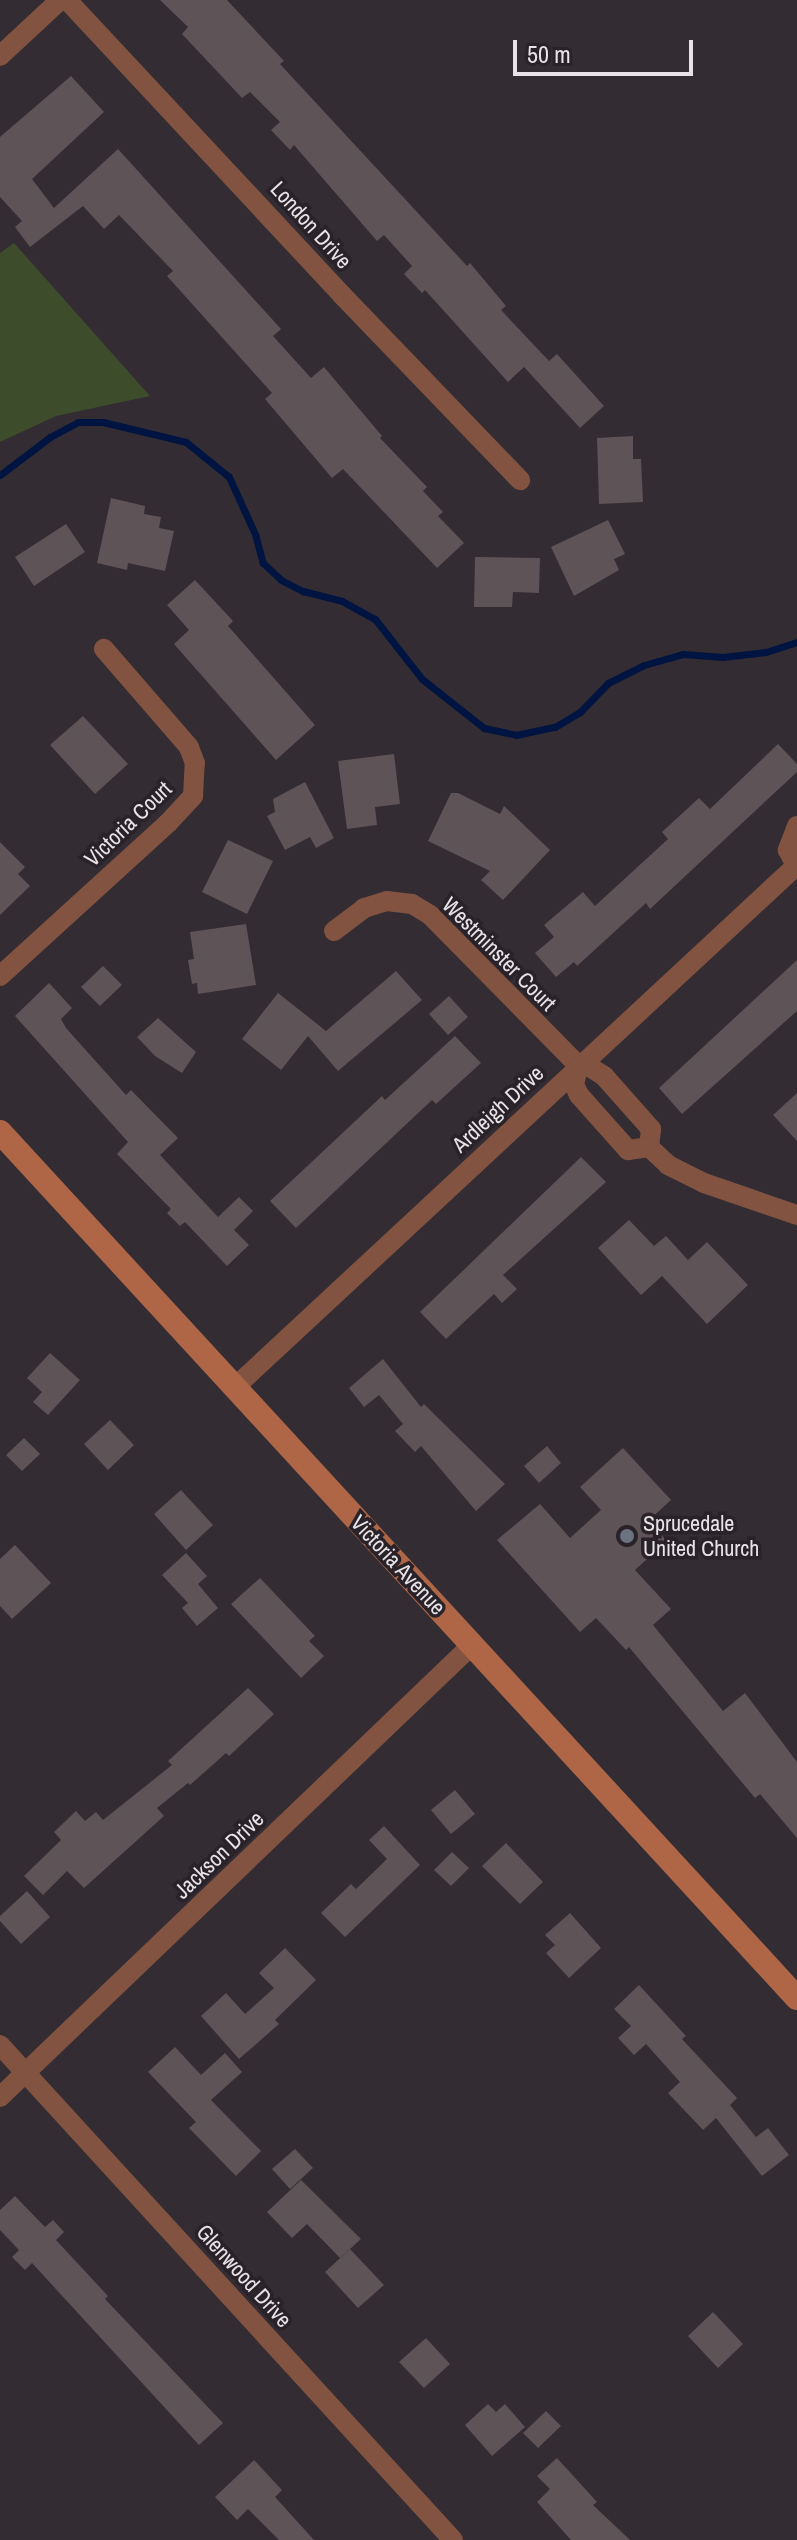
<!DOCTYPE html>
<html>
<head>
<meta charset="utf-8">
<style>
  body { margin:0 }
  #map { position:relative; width:797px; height:2540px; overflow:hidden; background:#332c33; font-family:"Archivo Narrow",sans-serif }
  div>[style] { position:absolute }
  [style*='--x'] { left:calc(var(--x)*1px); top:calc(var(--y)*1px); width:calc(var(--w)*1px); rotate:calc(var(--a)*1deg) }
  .green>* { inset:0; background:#3d4d2b }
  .stream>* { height:7px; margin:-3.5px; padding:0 3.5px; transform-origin:3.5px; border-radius:3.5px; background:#001441 }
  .building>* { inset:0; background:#5e5356 }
  .street>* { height:20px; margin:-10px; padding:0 10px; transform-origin:10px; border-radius:10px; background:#815340 }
  .secondary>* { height:24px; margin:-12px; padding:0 12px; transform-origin:12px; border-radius:12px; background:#ae6647 }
  .dots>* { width:22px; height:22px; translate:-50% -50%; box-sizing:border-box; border:4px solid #292329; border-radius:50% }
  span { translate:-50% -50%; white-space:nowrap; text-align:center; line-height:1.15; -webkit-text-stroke:7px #292329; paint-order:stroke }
  .street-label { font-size:22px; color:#e7e3e7 }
  .poi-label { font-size:22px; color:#e7e3e7 }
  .left { translate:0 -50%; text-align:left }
  .scale { position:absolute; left:513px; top:40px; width:180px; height:36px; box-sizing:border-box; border:4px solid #e7e3e7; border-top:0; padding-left:10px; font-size:24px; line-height:28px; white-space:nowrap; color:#e7e3e7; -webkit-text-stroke:6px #292329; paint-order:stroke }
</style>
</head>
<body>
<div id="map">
  <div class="green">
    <i style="clip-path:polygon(14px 243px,150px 396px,56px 416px,0 442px,0 253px)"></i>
  </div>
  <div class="stream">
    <i style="--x:0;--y:475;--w:63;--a:-37.2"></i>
    <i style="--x:50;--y:437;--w:32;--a:-28"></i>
    <i style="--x:78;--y:422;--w:25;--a:0"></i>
    <i style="--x:103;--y:422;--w:85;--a:13.5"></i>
    <i style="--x:186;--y:442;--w:55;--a:39.1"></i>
    <i style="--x:229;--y:477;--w:63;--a:65.5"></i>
    <i style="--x:255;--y:534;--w:30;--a:75"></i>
    <i style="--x:263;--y:563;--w:25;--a:43"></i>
    <i style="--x:281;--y:580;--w:25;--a:27"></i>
    <i style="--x:303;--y:591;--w:40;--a:14.4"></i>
    <i style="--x:342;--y:601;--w:38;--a:29"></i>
    <i style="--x:375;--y:619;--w:76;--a:51.9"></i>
    <i style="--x:422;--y:679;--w:79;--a:38.3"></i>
    <i style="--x:484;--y:728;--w:33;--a:12"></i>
    <i style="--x:516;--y:735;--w:40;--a:-12"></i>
    <i style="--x:555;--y:727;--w:29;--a:-31"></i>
    <i style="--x:580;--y:712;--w:40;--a:-46"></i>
    <i style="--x:608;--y:683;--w:40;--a:-26.6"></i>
    <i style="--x:644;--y:665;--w:41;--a:-15.8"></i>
    <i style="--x:683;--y:654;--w:40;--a:4.3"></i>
    <i style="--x:723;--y:657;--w:43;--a:-6.6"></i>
    <i style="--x:766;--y:652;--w:33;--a:-18"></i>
  </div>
  <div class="building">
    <i style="clip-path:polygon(160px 0,227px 0,284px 61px,280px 64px,467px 266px,470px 263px,506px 306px,501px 310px,549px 361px,557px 354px,604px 406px,580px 428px,524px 367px,508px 382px,425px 290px,422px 293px,404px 274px,412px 266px,384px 235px,377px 241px,294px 145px,290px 150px,271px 130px,280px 122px,250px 92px,242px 98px,182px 34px,188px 27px)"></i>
    <i style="clip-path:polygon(71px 76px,104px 112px,32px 179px,54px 208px,118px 149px,281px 329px,273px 336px,311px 378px,324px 367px,382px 436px,380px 438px,427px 487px,423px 491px,443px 512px,438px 516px,464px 543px,437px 568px,343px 469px,332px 478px,265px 399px,272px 393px,167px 276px,173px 271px,119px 215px,104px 229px,83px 206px,30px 247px,15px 227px,22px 221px,0 197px,0 137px)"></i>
    <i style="clip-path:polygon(633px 436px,633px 459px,641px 459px,643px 502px,599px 504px,597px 438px)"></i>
    <i style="clip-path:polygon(111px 498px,145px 506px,144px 514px,161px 517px,159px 528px,174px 531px,165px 571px,128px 563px,127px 570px,97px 563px)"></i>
    <i style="clip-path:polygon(608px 520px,625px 554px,614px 559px,619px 570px,574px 596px,551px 547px)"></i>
    <i style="clip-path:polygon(66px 524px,85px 552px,34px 586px,15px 557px)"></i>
    <i style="clip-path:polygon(475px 557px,540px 558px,539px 593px,513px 592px,512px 607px,474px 607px)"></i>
    <i style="clip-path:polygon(195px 580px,233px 621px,228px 626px,315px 725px,276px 760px,174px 644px,189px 630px,167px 605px)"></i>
    <i style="clip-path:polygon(83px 716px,128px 764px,95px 794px,50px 745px)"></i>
    <i style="clip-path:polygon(778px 744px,797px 764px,797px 772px,650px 909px,646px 903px,577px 966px,574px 962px,556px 977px,535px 953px,554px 937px,544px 925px,583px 892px,595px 906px,668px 839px,662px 832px,699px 798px,710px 809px)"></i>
    <i style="clip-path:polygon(394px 754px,400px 804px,375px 807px,377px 825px,347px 829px,338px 761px)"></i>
    <i style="clip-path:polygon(305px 782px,334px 838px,316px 848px,310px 837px,285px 850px,267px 816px,275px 812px,273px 799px)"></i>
    <i style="clip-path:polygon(451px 793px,458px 793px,500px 814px,504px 806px,550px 850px,503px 900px,481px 880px,490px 871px,428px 841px)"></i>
    <i style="clip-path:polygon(228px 840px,273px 861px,247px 914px,202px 892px)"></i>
    <i style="clip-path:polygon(0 842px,25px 867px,18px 874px,30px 886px,0 915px)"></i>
    <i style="clip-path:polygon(246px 924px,256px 985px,198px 994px,197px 983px,192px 984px,188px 960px,194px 959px,190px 932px)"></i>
    <i style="clip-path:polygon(797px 960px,797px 1011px,682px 1114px,659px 1088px)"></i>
    <i style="clip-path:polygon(103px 966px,122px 985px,100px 1006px,81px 987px)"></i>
    <i style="clip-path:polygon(396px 971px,422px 1000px,338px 1071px,308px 1036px,281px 1070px,242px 1039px,278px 993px,326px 1031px)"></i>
    <i style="clip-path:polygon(49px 983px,72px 1008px,61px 1019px,66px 1028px,126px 1095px,131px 1090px,178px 1138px,160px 1155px,218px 1217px,239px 1197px,253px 1211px,234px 1230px,249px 1245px,227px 1266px,185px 1222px,180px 1226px,167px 1213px,171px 1209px,117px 1154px,128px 1142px,15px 1016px)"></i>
    <i style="clip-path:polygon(449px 996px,468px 1017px,448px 1035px,429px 1014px)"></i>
    <i style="clip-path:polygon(158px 1018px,196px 1052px,182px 1073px,155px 1056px,137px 1037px)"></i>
    <i style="clip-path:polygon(455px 1036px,481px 1063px,436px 1104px,432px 1100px,296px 1228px,270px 1201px,382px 1096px,385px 1100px)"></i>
    <i style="clip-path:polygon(797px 1093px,797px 1141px,773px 1115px)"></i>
    <i style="clip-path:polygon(581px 1157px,606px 1182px,503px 1275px,517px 1289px,502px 1303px,494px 1294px,446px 1339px,420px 1312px)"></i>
    <i style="clip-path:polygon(629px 1220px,654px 1246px,666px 1236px,688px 1260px,707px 1242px,748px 1285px,707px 1324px,662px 1276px,641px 1295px,598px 1248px)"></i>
    <i style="clip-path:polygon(50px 1353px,80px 1380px,48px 1415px,33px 1402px,42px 1392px,27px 1378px)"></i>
    <i style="clip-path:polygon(383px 1359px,421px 1407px,424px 1404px,505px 1484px,476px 1511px,421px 1446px,415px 1452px,395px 1431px,403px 1424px,379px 1395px,364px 1407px,349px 1388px)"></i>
    <i style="clip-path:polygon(110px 1420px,134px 1445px,108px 1470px,84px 1444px)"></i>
    <i style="clip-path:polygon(24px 1438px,40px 1454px,22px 1471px,6px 1455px)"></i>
    <i style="clip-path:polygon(547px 1446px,561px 1463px,539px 1483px,524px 1466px)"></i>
    <i style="clip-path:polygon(623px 1448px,671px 1500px,648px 1521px,667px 1541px,635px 1570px,671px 1609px,653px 1625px,723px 1711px,745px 1693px,797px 1762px,797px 1838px,760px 1794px,755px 1798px,629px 1647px,626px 1650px,596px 1618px,580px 1632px,497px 1540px,540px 1504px,570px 1538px,601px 1510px,580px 1487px)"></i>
    <i style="clip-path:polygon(181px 1490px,213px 1525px,186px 1550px,154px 1514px)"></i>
    <i style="clip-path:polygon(15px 1545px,51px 1583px,12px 1619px,0 1606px,0 1559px)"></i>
    <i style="clip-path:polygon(186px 1553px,207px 1576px,198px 1584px,218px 1608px,197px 1626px,182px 1608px,188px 1603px,162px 1575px)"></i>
    <i style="clip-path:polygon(260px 1578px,315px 1636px,309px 1641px,324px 1656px,301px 1678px,231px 1604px)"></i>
    <i style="clip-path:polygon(248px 1688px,274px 1714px,229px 1756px,226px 1753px,190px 1785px,188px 1783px,157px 1808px,164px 1816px,84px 1888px,67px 1871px,43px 1895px,24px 1876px,61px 1840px,54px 1832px,76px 1811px,85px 1821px,96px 1812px,103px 1820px,172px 1765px,168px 1761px)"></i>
    <i style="clip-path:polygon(455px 1790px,475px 1814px,451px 1834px,431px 1810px)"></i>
    <i style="clip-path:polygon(384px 1826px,420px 1865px,345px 1937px,321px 1913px,351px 1884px,356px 1889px,387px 1859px,369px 1840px)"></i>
    <i style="clip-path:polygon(506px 1843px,543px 1882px,520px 1904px,482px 1866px)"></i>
    <i style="clip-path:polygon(452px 1852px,469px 1868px,451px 1886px,434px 1870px)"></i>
    <i style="clip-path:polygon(27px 1891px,50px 1917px,21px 1944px,0 1921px,0 1916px)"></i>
    <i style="clip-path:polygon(570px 1913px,601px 1948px,569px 1978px,546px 1953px,555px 1945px,545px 1935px)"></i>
    <i style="clip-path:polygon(285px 1948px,316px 1980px,275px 2020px,279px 2024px,239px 2059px,201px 2016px,226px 1993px,245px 2014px,274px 1988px,259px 1973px)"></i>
    <i style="clip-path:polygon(639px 1985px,686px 2036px,682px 2039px,737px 2098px,730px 2105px,756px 2137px,768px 2128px,789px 2155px,762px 2176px,716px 2118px,703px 2130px,668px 2093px,680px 2082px,646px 2044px,634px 2055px,618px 2038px,631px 2026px,614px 2009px)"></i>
    <i style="clip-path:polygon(175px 2047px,201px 2075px,225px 2053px,242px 2072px,211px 2100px,261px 2151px,236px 2176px,189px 2128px,196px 2122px,148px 2072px)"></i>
    <i style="clip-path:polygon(295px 2149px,313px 2168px,290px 2189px,272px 2169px)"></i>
    <i style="clip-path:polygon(301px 2180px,361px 2239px,340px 2258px,307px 2224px,292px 2238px,267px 2212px)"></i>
    <i style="clip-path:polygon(15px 2196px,45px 2227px,53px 2220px,64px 2232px,56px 2240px,108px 2296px,105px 2299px,223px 2423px,199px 2445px,32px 2263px,25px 2270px,12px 2257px,19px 2250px,0 2230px,0 2210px)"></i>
    <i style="clip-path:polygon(350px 2249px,384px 2285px,358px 2308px,325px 2272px)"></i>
    <i style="clip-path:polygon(713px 2312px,743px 2344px,718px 2368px,688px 2336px)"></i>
    <i style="clip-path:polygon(426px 2338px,450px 2364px,424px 2388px,399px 2362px)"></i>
    <i style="clip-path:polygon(488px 2404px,496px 2412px,505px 2404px,525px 2427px,492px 2456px,465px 2425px)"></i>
    <i style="clip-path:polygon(546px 2411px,561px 2426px,538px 2448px,523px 2433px)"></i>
    <i style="clip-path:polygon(557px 2458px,597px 2502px,593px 2505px,630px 2540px,571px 2540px,537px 2502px,550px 2489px,537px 2476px)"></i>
    <i style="clip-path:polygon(254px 2460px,282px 2490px,275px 2497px,314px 2540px,279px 2540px,248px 2509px,237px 2520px,215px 2497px)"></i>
  </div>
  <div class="street">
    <i style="--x:67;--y:0;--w:403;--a:47"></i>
    <i style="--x:342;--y:295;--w:257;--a:46.1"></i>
    <i style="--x:0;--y:56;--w:82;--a:-43"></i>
    <i style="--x:797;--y:826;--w:26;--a:111"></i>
    <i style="--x:788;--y:850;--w:20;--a:63"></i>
    <i style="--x:334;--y:931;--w:38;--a:-37"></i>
    <i style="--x:364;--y:908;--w:24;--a:-17"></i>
    <i style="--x:387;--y:901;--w:25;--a:7"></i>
    <i style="--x:412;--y:904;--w:21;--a:31"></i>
    <i style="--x:430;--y:915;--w:212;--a:45.4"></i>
    <i style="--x:0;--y:976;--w:227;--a:-42.3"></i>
    <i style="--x:168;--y:823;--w:37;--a:-47"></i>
    <i style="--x:193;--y:796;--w:33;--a:-87"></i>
    <i style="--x:195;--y:763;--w:17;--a:-111"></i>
    <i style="--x:189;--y:747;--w:130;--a:-130.9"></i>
    <i style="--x:579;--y:1066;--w:19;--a:106"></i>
    <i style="--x:574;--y:1084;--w:12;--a:66"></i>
    <i style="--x:579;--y:1095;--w:74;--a:48.3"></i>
    <i style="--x:628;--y:1150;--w:21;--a:-8"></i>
    <i style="--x:579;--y:1066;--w:9;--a:0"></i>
    <i style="--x:588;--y:1066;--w:19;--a:32"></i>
    <i style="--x:604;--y:1076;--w:71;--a:48.4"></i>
    <i style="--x:651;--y:1129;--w:18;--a:96"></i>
    <i style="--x:649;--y:1147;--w:26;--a:43"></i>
    <i style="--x:668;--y:1165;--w:40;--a:26.6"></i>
    <i style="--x:704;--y:1183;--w:98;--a:19"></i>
    <i style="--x:234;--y:1388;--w:767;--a:-42.89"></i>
    <i style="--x:0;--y:2045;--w:671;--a:47.54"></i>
    <i style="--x:0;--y:2097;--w:652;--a:-43.76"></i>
  </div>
  <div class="secondary">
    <i style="--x:0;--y:1132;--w:1177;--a:47.38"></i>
  </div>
  <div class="dots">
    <i style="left:627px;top:1536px;background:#6b7280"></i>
  </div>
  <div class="street-label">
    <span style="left:311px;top:225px;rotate:48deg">London Drive</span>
    <span style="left:128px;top:824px;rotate:-44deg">Victoria Court</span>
    <span style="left:499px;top:954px;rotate:45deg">Westminster Court</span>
    <span style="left:498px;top:1109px;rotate:-43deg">Ardleigh Drive</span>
    <span style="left:398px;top:1565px;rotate:47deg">Victoria Avenue</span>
    <span style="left:219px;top:1855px;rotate:-44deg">Jackson Drive</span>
    <span style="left:244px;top:2276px;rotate:48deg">Glenwood Drive</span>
  </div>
  <div class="poi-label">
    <span class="left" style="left:643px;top:1536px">Sprucedale<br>United Church</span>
  </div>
  <div class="scale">50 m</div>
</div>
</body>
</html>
